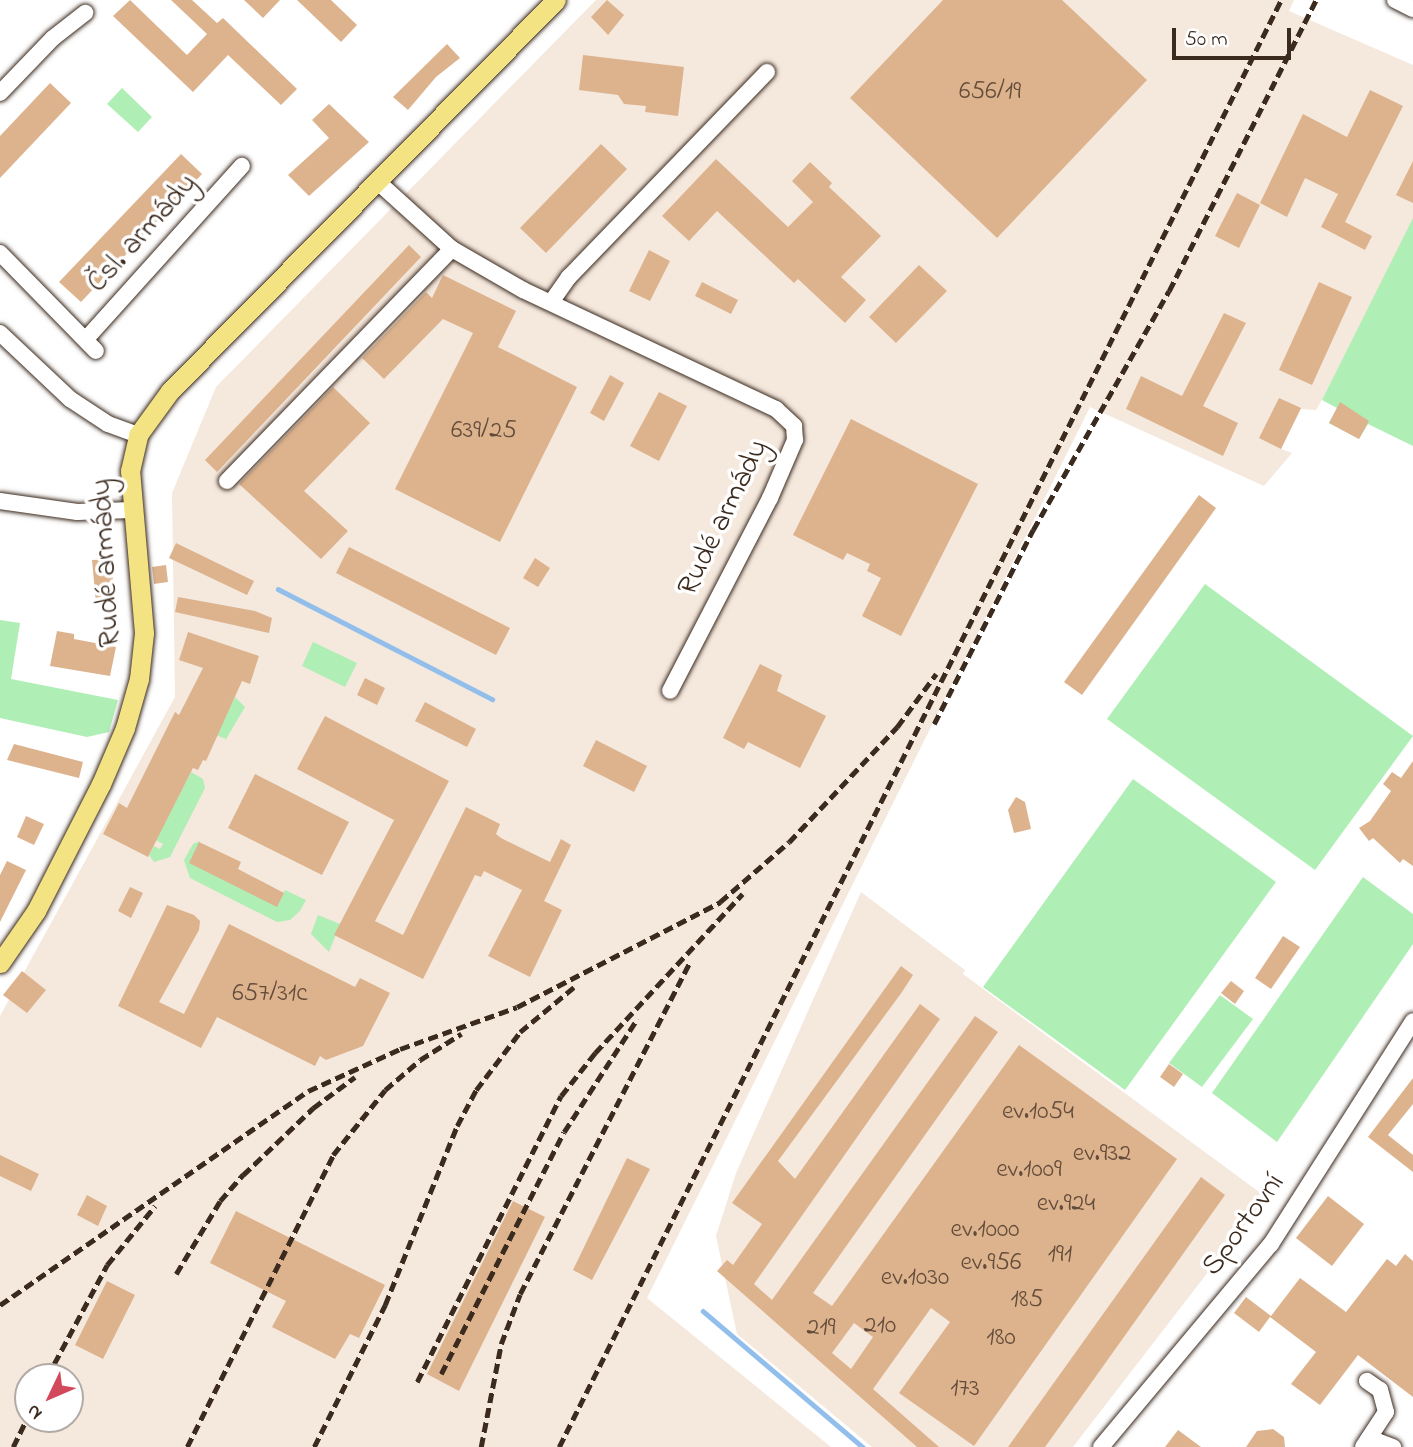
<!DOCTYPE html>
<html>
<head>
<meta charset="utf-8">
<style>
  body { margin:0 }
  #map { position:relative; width:1413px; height:1447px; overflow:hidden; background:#fff; font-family:"Indie Flower",sans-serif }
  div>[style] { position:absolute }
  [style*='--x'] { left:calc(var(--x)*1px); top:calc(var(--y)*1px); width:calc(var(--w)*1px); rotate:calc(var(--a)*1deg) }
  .built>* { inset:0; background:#f5e8dd }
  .green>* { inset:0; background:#afeeb5 }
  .stream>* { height:4.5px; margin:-2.25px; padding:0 2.25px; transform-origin:2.25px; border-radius:2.25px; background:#91beeb }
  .building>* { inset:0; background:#ddb38e }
  .roads { filter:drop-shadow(0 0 2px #3b2a1e) drop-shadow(0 0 2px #3b2a1e) }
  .minor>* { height:16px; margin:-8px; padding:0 8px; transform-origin:8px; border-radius:8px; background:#fff }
  .major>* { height:19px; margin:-9.5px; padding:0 9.5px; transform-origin:9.5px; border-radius:9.5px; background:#f4e382 }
  .rail>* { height:4.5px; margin-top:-2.25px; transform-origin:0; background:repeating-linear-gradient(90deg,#3b2a1e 0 10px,transparent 0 15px) }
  span { translate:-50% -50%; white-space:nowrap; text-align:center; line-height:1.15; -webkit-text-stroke:7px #fff; paint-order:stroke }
  .number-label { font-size:26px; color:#644c3a }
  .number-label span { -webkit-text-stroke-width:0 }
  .street-label { font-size:30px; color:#3b2a1e }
  .north { position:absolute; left:14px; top:1363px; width:70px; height:70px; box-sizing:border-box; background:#fff; border:2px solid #b1aaa5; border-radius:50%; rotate:226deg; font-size:19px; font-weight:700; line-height:28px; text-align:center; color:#3b2a1e }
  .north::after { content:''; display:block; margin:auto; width:24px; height:32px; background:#d1495b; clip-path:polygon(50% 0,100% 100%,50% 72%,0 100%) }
  .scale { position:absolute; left:1172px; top:28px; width:119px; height:32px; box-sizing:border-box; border:4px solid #3b2a1e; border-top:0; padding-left:9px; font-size:21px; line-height:24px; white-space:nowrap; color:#3b2a1e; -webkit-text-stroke:5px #fff; paint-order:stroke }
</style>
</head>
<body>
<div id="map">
  <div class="built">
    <i style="clip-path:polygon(evenodd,596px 0,1294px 0,1289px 11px,1413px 65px,1413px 221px,1322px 400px,1316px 410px,1301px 409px,1281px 449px,1292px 453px,1264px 486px,1090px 407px,647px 1298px,831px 1447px,0 1447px,0 1016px,175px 697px,172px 493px,216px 387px,596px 0,28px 1377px,70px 1377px,70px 1419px,28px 1419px,28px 1377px)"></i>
    <i style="clip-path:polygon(861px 892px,965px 970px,963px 974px,1266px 1197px,1073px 1447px,872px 1447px,737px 1334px,716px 1236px,736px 1173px)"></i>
  </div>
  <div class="green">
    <i style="clip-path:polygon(122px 88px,152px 117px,138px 132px,107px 104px)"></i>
    <i style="clip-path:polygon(1413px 218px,1413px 446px,1368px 424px,1359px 439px,1329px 423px,1337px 408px,1322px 400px)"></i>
    <i style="clip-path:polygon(1205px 584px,1413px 736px,1315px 870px,1107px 719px)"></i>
    <i style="clip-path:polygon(0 620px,20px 623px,11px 679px,118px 700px,109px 732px,87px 737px,0 718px)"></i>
    <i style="clip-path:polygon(313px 642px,357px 663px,345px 687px,302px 666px)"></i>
    <i style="clip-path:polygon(235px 697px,245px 707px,226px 739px,216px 735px)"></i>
    <i style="clip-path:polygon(191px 772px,203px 779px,205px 788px,170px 857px,154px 862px,149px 855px,154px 846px,160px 849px,163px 844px,156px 840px)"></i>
    <i style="clip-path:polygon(1133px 779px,1276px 882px,1125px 1090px,983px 987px)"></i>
    <i style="clip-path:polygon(200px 841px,190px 862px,278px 905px,285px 890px,306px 900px,300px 911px,290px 920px,277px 922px,190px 878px,184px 860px,193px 844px)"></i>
    <i style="clip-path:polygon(1363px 877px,1413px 914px,1413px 944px,1277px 1142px,1212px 1093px)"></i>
    <i style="clip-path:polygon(318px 915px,340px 924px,329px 952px,311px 934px)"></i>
    <i style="clip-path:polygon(1220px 995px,1253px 1019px,1202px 1087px,1169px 1063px)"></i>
  </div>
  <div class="stream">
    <i style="--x:278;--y:589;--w:241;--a:27.2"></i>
    <i style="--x:703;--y:1311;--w:210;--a:40.4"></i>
  </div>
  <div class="building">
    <i style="clip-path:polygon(130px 0,187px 55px,207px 34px,171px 0,192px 0,217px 23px,223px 18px,297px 89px,281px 105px,228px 55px,193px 92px,113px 16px)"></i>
    <i style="clip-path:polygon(244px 0,280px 0,263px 18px)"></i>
    <i style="clip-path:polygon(297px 0,331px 0,357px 25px,341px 42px)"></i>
    <i style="clip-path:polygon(607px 0,624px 15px,608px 35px,591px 17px)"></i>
    <i style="clip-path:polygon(943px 0,1062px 0,1147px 80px,997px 238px,850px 98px)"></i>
    <i style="clip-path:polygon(447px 44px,460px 58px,436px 77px,408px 110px,393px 97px)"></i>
    <i style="clip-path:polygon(583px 55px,684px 67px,678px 116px,645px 112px,646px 106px,624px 104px,618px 95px,579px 90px)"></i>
    <i style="clip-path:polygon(50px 83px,71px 103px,0 178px,0 136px)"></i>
    <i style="clip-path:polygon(1370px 90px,1403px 106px,1345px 222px,1372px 236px,1365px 250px,1321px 227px,1338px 194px,1305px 178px,1287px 217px,1260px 203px,1303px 114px,1347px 137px)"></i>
    <i style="clip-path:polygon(329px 104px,369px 142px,309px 196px,288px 175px,329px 138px,312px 120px)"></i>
    <i style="clip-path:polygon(601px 144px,627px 169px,546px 253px,520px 228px)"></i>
    <i style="clip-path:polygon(181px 154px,202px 174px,81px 302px,59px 282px)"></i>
    <i style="clip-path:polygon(716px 159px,788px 227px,813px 202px,792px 181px,810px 162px,832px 183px,829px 187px,881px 236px,841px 277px,866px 300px,845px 323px,798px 279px,794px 283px,717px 211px,689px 241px,662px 216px)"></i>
    <i style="clip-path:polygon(1413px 161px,1413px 203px,1396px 195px)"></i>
    <i style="clip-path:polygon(1237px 193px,1260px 205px,1239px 248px,1215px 236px)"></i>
    <i style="clip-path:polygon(409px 245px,421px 257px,217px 472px,205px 460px)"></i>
    <i style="clip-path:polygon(649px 250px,670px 261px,650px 301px,629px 291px)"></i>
    <i style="clip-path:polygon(919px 265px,947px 291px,896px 343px,869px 317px)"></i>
    <i style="clip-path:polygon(443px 275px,516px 311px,498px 347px,577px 387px,500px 542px,395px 489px,473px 333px,443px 319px,384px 379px,362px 358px,426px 292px,432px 298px)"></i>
    <i style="clip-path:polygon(702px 282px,738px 300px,731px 314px,695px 296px)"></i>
    <i style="clip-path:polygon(1319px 282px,1352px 297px,1312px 385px,1279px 370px)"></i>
    <i style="clip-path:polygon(1224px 313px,1246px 323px,1203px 406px,1238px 423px,1223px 456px,1126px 409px,1141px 376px,1182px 396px)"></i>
    <i style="clip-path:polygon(610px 375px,624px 383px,604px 421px,590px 413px)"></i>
    <i style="clip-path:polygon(333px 387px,370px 423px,304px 491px,348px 531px,321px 559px,239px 484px)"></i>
    <i style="clip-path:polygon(659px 392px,687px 406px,659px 461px,630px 446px)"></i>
    <i style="clip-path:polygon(1279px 398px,1301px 408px,1281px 449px,1259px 438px)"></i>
    <i style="clip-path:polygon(1340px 402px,1369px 421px,1359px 439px,1329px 423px)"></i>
    <i style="clip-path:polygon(851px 419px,978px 484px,901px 636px,862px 616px,881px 578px,867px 571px,870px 564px,847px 553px,843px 560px,793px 535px)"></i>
    <i style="clip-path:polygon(1199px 495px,1216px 508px,1082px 695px,1064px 682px)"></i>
    <i style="clip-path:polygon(176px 543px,254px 581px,247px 595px,169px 558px)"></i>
    <i style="clip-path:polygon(349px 547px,510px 628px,496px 655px,336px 573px)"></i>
    <i style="clip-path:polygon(535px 558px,550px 568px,538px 587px,523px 578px)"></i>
    <i style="clip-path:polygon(111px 559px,115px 602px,96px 603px,92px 560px)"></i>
    <i style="clip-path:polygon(166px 565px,168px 582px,154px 584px,152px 567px)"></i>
    <i style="clip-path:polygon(178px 597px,255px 611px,272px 618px,269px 633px,175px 612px)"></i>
    <i style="clip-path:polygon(57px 631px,74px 634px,74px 639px,116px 647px,110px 676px,50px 666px)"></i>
    <i style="clip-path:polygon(188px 632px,259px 656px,250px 684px,242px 681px,206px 761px,203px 760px,198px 770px,193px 768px,148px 857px,103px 834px,119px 803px,127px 808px,175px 712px,179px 715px,203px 668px,179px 660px)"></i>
    <i style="clip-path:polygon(760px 664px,782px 675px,777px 691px,826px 716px,800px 768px,748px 742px,744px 749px,723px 738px)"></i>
    <i style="clip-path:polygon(365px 678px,385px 688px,377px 705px,357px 695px)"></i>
    <i style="clip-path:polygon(425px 702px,476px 729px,467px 747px,415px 721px)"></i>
    <i style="clip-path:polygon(325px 716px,449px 781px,375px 921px,403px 935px,466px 807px,500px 824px,496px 834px,501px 838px,550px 862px,561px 839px,571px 845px,544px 901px,562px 910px,530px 977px,488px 956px,522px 890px,484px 871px,481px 877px,475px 875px,423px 979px,334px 935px,394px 820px,297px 769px)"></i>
    <i style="clip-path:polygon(596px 740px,647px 766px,634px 792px,583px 766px)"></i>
    <i style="clip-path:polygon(14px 744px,83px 762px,79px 778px,7px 760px)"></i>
    <i style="clip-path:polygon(1413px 761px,1413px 866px,1403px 859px,1400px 863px,1373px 838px,1369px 841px,1359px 828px,1370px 821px,1391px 791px,1383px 784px,1392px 772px,1401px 778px)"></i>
    <i style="clip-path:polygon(255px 774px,349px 822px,322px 875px,228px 828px)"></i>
    <i style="clip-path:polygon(1016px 797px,1025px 802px,1031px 829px,1014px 833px,1008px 810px)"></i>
    <i style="clip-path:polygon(26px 816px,44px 824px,34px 845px,17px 837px)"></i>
    <i style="clip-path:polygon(199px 842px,241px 862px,238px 869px,284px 893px,277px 907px,189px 863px)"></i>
    <i style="clip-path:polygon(7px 861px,26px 870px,0 922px,0 875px)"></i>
    <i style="clip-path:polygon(130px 887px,143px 893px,131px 918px,118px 911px)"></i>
    <i style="clip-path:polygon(167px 905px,194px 915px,200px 921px,199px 930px,159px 1002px,184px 1014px,229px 924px,355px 987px,360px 978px,390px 993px,363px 1046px,326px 1060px,320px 1056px,315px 1066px,217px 1017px,201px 1048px,118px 1006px)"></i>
    <i style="clip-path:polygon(1283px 936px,1300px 947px,1271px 989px,1255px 978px)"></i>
    <i style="clip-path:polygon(evenodd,901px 966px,913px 975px,902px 992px,778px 1161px,795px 1179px,920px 1004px,940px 1019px,754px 1284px,772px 1300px,975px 1016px,998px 1032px,813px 1293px,832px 1306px,1019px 1045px,1177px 1159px,974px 1446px,899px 1393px,950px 1322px,931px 1308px,873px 1389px,939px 1447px,917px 1447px,717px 1271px,727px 1260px,733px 1265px,762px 1224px,732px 1203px,901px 966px,854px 1323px,873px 1337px,851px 1369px,832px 1353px,854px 1323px)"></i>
    <i style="clip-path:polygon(22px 971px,46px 990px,27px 1013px,3px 995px)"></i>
    <i style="clip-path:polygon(1231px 981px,1244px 991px,1235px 1004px,1221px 993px)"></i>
    <i style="clip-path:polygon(1169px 1064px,1183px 1074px,1174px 1087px,1160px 1077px)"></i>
    <i style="clip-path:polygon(1413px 1078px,1413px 1104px,1388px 1135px,1413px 1155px,1413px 1172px,1368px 1137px)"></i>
    <i style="clip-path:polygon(0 1155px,39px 1174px,31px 1191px,0 1176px)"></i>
    <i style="clip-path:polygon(627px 1158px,650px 1169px,592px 1280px,573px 1270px)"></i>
    <i style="clip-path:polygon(1201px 1177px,1225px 1195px,1089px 1386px,1045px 1447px,1008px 1447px)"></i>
    <i style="clip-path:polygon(87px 1195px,107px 1206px,98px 1226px,77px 1215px)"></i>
    <i style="clip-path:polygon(1328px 1196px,1364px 1224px,1332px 1266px,1296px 1238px)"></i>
    <i style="clip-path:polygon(513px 1201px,545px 1217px,459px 1391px,427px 1374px)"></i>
    <i style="clip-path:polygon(236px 1211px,385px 1285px,359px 1338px,350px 1334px,335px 1359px,272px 1327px,286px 1301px,210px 1263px)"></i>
    <i style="clip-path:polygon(1405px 1254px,1413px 1261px,1413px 1397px,1358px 1355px,1320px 1405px,1291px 1384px,1316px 1352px,1270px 1317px,1259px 1332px,1234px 1313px,1246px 1297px,1271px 1316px,1300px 1278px,1346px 1312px,1387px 1259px,1396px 1266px)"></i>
    <i style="clip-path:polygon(107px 1281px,135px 1295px,103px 1359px,75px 1345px)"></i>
    <i style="clip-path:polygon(1273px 1429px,1284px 1437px,1285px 1447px,1246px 1447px,1257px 1431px)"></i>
    <i style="clip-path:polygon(1178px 1430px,1201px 1447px,1165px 1447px)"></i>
  </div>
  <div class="roads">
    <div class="minor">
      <i style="--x:1395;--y:0;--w:20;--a:27"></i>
      <i style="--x:0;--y:93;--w:76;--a:-46.1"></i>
      <i style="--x:53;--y:38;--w:41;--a:-38"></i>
      <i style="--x:378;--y:182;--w:100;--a:42.2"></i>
      <i style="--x:452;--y:249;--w:82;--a:30"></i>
      <i style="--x:523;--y:290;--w:280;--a:25.2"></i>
      <i style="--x:776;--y:409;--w:25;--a:43"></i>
      <i style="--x:794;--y:426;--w:14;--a:86"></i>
      <i style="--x:795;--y:440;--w:63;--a:113.3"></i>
      <i style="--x:770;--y:498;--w:217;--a:117.4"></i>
      <i style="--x:0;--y:253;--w:137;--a:45.6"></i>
      <i style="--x:552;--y:301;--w:29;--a:-55"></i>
      <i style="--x:569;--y:277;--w:285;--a:-46"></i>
      <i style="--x:0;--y:333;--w:96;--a:43.3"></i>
      <i style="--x:70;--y:399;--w:45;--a:33.3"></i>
      <i style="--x:108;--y:424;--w:32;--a:20"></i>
      <i style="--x:86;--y:339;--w:233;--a:-48"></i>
      <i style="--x:227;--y:481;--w:323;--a:-45.9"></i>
      <i style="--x:0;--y:501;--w:78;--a:8.1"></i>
      <i style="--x:77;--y:512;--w:54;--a:-2.1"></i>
      <i style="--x:1369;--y:1438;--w:26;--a:21"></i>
      <i style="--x:1101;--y:1447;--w:265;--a:-50.1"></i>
      <i style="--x:1271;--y:1244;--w:264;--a:-57.5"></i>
      <i style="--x:1363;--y:1447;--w:42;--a:-56.7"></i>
      <i style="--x:1386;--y:1412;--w:23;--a:-105"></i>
      <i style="--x:1380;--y:1390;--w:16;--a:-145"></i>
    </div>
    <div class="major">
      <i style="--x:0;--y:963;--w:63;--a:-55.3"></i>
      <i style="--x:36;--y:911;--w:143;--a:-62.9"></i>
      <i style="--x:101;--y:784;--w:61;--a:-66.8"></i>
      <i style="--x:125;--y:728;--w:51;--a:-74.1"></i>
      <i style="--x:139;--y:679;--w:46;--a:-83.8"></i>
      <i style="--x:144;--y:633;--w:163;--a:-94.9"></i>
      <i style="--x:130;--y:471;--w:37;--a:-77"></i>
      <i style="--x:138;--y:435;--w:54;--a:-54"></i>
      <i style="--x:170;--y:391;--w:549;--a:-45.37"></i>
    </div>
  </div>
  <div class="rail">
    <i style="--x:934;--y:724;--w:218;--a:-63"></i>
    <i style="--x:1033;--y:530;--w:275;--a:-60.4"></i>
    <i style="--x:1169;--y:291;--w:326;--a:-63.2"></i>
    <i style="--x:176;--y:1274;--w:85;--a:-58.9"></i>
    <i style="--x:220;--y:1201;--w:35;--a:-49"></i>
    <i style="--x:243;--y:1175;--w:97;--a:-43.7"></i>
    <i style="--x:313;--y:1108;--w:52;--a:-36.4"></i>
    <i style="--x:0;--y:1305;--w:375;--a:-34.8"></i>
    <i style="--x:308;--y:1091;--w:101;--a:-24.5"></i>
    <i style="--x:400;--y:1049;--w:124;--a:-19.7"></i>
    <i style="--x:517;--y:1007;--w:229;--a:-27.3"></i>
    <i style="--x:720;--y:902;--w:91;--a:-41"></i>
    <i style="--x:789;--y:842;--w:158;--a:-46.8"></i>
    <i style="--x:897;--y:727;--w:66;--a:-53.7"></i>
    <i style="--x:441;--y:1374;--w:271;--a:-63.1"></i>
    <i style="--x:564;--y:1132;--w:135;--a:-57.1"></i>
    <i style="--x:47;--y:1377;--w:127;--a:-61.8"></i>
    <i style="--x:107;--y:1265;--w:76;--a:-50.9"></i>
    <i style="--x:417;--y:1382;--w:320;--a:-63.3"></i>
    <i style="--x:561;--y:1096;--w:55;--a:-51.7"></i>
    <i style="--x:595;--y:1053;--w:217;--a:-47.2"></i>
    <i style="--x:13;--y:1447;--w:34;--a:-64"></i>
    <i style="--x:187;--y:1447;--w:326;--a:-63.4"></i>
    <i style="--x:333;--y:1155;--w:83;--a:-51.3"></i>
    <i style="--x:385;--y:1090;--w:46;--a:-40.6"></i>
    <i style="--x:420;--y:1060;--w:49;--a:-32.4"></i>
    <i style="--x:314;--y:1447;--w:159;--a:-63.4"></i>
    <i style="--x:385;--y:1305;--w:193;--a:-68.1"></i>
    <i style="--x:457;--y:1126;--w:41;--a:-62.2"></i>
    <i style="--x:476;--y:1090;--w:73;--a:-52.8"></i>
    <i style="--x:520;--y:1032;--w:70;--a:-39.8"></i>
    <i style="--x:481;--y:1447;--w:105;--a:-79"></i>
    <i style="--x:501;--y:1344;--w:53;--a:-69.2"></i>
    <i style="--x:520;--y:1294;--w:373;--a:-62.9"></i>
    <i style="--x:559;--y:1447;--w:1617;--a:-63.48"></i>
  </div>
  <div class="number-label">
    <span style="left:990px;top:93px">656/19</span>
    <span style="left:484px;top:432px">639/25</span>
    <span style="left:270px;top:995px">657/31c</span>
    <span style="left:1038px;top:1113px">ev.1054</span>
    <span style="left:1102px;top:1155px">ev.932</span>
    <span style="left:1029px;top:1171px">ev.1009</span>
    <span style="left:1066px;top:1205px">ev.924</span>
    <span style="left:985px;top:1231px">ev.1000</span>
    <span style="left:1060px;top:1256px">191</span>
    <span style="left:991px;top:1264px">ev.956</span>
    <span style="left:915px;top:1279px">ev.1030</span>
    <span style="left:1027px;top:1301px">185</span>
    <span style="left:880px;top:1327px">210</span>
    <span style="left:821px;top:1329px">219</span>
    <span style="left:1001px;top:1339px">180</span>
    <span style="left:965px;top:1390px">173</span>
  </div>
  <div class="street-label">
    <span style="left:143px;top:234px;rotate:-48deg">Čsl. armády</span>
    <span style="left:724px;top:518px;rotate:-64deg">Rudé armády</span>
    <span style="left:107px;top:563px;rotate:-93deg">Rudé armády</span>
    <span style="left:1244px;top:1225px;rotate:-54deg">Sportovní</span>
  </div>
  <div class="north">N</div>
  <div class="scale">50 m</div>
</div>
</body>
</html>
